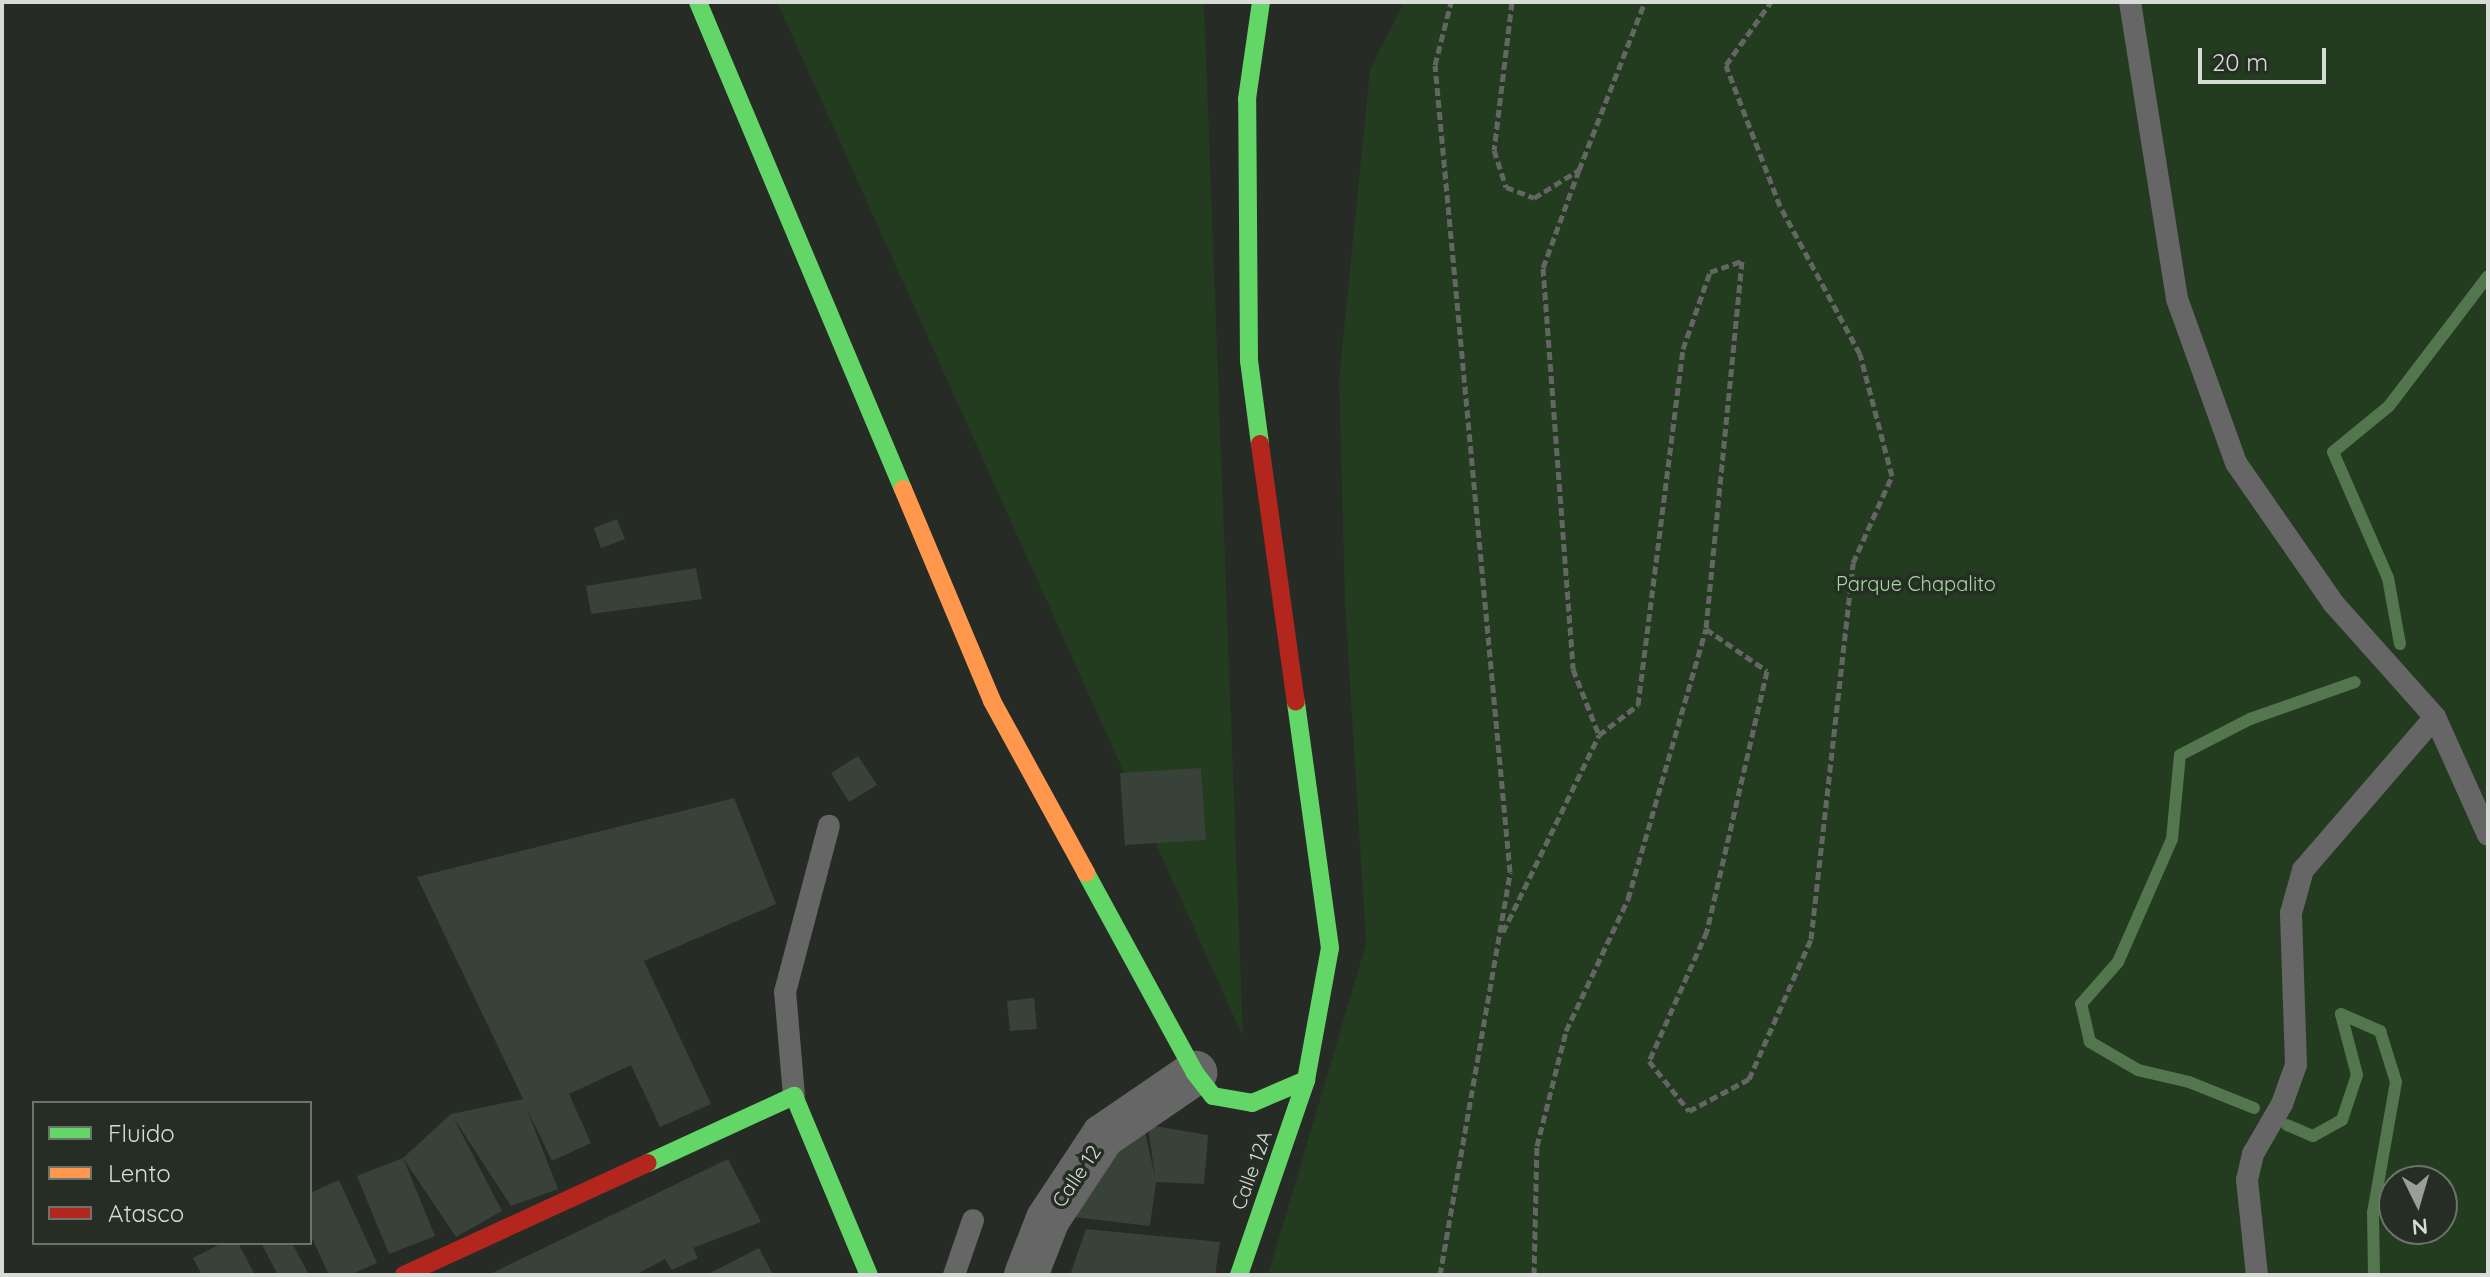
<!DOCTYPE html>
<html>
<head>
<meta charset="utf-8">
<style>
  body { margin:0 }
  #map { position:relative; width:2490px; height:1277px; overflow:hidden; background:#262b26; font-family:Quicksand,sans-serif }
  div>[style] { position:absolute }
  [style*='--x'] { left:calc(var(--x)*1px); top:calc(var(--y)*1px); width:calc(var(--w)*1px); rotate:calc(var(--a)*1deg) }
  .green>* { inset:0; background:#233b1f }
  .stream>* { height:12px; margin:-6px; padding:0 6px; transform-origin:6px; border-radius:6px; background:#54764f }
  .building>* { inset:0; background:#394238 }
  .path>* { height:5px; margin-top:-2.5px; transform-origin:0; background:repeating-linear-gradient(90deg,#636663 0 8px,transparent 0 12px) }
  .lane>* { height:22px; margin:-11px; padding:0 11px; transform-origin:11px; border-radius:11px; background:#656665 }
  .street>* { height:44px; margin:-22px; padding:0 22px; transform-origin:22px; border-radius:22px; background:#656665 }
  .fast>* { height:18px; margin:-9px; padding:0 9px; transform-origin:9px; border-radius:9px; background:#63d668 }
  .slow>* { height:18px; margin:-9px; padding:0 9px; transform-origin:9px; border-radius:9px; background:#ff974d }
  .jam>* { height:18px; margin:-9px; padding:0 9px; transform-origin:9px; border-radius:9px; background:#b3261e }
  span { translate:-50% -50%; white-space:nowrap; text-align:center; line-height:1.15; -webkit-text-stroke:7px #252d24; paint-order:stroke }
  .park-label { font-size:20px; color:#a4dc9b }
  .street-label { font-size:20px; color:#d7dcd6 }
  .frame { position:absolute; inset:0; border:4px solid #d7dcd6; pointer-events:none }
  .legend { position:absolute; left:32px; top:1101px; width:280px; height:144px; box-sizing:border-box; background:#252d24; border:2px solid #6c736b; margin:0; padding:10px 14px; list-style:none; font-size:24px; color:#d7dcd6 }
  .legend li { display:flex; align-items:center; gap:16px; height:40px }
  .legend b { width:40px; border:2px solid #6c736b }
  .north { position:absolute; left:2378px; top:1165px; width:80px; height:80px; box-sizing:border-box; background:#252d24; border:2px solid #6c736b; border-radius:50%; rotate:175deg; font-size:22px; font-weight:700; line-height:32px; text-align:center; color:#d7dcd6 }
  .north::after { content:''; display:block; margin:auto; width:28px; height:36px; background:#999e98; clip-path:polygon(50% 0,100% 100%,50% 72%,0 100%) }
  .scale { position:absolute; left:2198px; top:48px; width:128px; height:36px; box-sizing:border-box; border:4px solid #d7dcd6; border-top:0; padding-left:10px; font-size:24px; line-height:28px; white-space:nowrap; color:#d7dcd6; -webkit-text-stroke:6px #252d24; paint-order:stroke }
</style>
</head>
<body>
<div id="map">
  <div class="green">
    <i style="clip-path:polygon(777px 2px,1204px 2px,1243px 1037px)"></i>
    <i style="clip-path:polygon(evenodd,1404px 2px,2488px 2px,2488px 1275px,1268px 1275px,1366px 944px,1345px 604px,1339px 379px,1370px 69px,1404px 2px,2394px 1181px,2442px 1181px,2442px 1229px,2394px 1229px,2394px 1181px)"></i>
  </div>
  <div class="stream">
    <i style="--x:2400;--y:644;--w:67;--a:-100.3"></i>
    <i style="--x:2388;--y:578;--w:137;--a:-113.6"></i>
    <i style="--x:2333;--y:452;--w:72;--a:-39.4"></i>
    <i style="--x:2389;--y:406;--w:163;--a:-52.7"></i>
    <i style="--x:2254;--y:1108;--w:70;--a:-158.2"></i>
    <i style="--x:2189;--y:1082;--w:52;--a:-166.8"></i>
    <i style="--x:2138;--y:1070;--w:56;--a:-149.7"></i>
    <i style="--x:2090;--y:1042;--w:39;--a:-103"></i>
    <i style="--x:2081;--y:1004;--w:56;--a:-48.6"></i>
    <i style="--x:2118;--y:962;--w:134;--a:-66.3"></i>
    <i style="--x:2172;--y:839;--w:84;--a:-84.6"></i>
    <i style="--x:2180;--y:755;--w:79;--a:-27.2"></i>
    <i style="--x:2250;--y:719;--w:111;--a:-19.4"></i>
    <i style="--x:2287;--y:1125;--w:28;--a:23"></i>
    <i style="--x:2313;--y:1136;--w:33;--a:-29"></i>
    <i style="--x:2342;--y:1120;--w:47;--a:-71.6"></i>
    <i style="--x:2357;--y:1075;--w:63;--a:-104.7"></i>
    <i style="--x:2341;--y:1014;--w:43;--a:23.6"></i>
    <i style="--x:2380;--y:1031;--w:53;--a:72.6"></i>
    <i style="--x:2396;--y:1082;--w:132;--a:100"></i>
    <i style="--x:2373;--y:1212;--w:63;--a:89.1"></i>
  </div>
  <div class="building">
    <i style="clip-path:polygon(617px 519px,625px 539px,601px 548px,594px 528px)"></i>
    <i style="clip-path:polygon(696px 568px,702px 599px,591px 614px,586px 586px)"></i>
    <i style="clip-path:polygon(858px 756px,877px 785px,849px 802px,831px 773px)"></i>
    <i style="clip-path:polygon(1201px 768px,1206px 840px,1125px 845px,1120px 773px)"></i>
    <i style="clip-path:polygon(734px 798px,776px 904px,644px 961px,711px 1104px,660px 1127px,631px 1065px,569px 1094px,591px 1143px,552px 1161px,526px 1107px,558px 1189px,511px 1206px,453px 1117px,502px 1211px,456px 1237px,403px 1158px,451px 1114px,523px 1099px,417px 877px)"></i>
    <i style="clip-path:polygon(1034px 998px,1037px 1029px,1010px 1031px,1007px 1001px)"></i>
    <i style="clip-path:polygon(1148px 1125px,1208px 1135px,1204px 1184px,1156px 1182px,1150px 1226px,1065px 1216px,1084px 1174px,1145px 1132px,1155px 1177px)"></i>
    <i style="clip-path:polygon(403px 1158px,435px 1236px,389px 1254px,357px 1176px)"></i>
    <i style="clip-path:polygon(728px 1159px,761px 1222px,693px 1248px,698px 1258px,672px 1270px,665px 1259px,635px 1275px,488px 1275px)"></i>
    <i style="clip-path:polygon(339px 1180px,377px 1263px,350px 1275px,329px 1275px,310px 1234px,310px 1193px)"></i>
    <i style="clip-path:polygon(1086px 1229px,1220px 1242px,1215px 1275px,1070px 1275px)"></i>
    <i style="clip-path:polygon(222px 1243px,238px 1243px,255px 1275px,202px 1275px,193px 1258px)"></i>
    <i style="clip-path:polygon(261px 1243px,292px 1243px,309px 1275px,278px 1275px)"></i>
    <i style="clip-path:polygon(759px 1248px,773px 1275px,706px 1275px)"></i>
  </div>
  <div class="path">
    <i style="--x:1512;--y:2;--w:149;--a:96.9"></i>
    <i style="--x:1494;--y:150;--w:39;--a:72"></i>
    <i style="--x:1506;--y:187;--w:30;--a:21"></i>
    <i style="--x:1534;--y:198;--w:53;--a:-31.9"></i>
    <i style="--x:1579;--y:170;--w:180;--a:-68.6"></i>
    <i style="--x:1579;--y:170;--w:104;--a:110.2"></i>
    <i style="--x:1543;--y:268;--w:402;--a:85.7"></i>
    <i style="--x:1573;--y:669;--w:71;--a:68.5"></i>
    <i style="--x:1599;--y:735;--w:49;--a:-37.6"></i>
    <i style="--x:1638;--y:705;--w:359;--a:-82.8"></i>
    <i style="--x:1683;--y:349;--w:82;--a:-70.7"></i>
    <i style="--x:1710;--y:272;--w:34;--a:-19"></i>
    <i style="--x:1742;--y:261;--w:370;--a:95.6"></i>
    <i style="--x:1503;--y:932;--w:219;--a:-64"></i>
    <i style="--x:1440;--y:1275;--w:409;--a:-80.1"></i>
    <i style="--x:1510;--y:872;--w:810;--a:-95.31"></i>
    <i style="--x:1435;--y:65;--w:65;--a:-75.7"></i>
    <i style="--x:1534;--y:1275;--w:129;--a:-88.7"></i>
    <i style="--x:1537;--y:1146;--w:119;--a:-75.8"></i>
    <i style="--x:1566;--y:1031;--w:146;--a:-64.8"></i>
    <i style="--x:1628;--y:899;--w:281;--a:-73.9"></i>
    <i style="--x:1706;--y:629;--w:74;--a:34.5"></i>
    <i style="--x:1767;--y:671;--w:267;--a:103"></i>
    <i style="--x:1707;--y:931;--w:142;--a:114"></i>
    <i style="--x:1649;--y:1061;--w:64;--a:51.3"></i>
    <i style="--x:1689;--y:1111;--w:68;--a:-28.1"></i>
    <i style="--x:1749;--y:1079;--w:153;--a:-66.1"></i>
    <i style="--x:1811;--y:939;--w:378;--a:-83.6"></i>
    <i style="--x:1853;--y:563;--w:95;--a:-65.9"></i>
    <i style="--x:1892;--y:476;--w:126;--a:-104.7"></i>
    <i style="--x:1860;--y:354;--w:168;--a:-118.4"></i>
    <i style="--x:1780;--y:206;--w:151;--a:-111"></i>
    <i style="--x:1726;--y:65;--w:77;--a:-54.5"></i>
  </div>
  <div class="lane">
    <i style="--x:2130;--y:2;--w:301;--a:81"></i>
    <i style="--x:2177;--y:299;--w:174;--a:70.2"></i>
    <i style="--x:2236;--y:463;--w:172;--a:55.2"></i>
    <i style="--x:2334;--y:604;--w:152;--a:48.2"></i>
    <i style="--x:2435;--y:717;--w:129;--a:65.8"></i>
    <i style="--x:794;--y:1096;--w:104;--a:-94.9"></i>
    <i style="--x:785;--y:992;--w:172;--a:-75.2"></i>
    <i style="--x:954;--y:1275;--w:58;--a:-70.9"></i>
    <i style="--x:2257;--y:1275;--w:96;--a:-96"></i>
    <i style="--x:2247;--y:1180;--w:27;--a:-77"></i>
    <i style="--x:2253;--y:1154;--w:58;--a:-59.9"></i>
    <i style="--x:2282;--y:1104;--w:41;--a:-70.3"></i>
    <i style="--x:2296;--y:1065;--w:152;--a:-91.9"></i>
    <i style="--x:2291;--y:913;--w:45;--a:-74.4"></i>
    <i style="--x:2303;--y:870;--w:202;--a:-49.2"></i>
  </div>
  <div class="street">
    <i style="--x:1026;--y:1275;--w:60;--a:-68.6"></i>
    <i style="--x:1048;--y:1219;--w:100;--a:-56.5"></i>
    <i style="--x:1103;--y:1136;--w:112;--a:-34.4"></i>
  </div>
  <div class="fast">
    <i style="--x:698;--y:2;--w:528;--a:67.17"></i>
    <i style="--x:1260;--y:444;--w:84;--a:-97.5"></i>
    <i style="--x:1249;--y:361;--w:262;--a:-90.4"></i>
    <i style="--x:1247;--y:99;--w:98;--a:-81.8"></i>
    <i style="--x:1086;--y:873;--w:228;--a:61.4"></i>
    <i style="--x:1195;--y:1073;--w:29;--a:52"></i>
    <i style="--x:1213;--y:1096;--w:40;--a:10"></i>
    <i style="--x:1252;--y:1103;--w:59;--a:-23.1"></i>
    <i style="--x:648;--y:1163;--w:161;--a:-24.7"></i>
    <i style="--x:794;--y:1096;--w:194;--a:67.3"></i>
    <i style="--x:1239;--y:1275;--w:206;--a:-71"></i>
    <i style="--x:1306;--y:1080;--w:134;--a:-79.7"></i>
    <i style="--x:1330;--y:948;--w:248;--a:-97.9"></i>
  </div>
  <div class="slow">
    <i style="--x:903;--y:489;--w:230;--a:67.2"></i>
    <i style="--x:992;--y:701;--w:196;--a:61.3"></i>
  </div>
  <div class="jam">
    <i style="--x:1260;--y:444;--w:260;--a:82.1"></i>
    <i style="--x:404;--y:1275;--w:268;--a:-24.7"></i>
  </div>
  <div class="park-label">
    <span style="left:1916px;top:583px">Parque Chapalito</span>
  </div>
  <div class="street-label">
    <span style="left:1251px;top:1170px;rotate:-70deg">Calle 12A</span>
    <span style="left:1076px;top:1176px;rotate:-56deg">Calle 12</span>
  </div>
  <div class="frame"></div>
  <ul class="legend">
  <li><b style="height:10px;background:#63d668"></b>Fluido</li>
  <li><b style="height:10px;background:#ff974d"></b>Lento</li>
  <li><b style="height:10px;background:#b3261e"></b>Atasco</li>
  </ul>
  <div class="north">N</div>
  <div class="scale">20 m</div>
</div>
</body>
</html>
